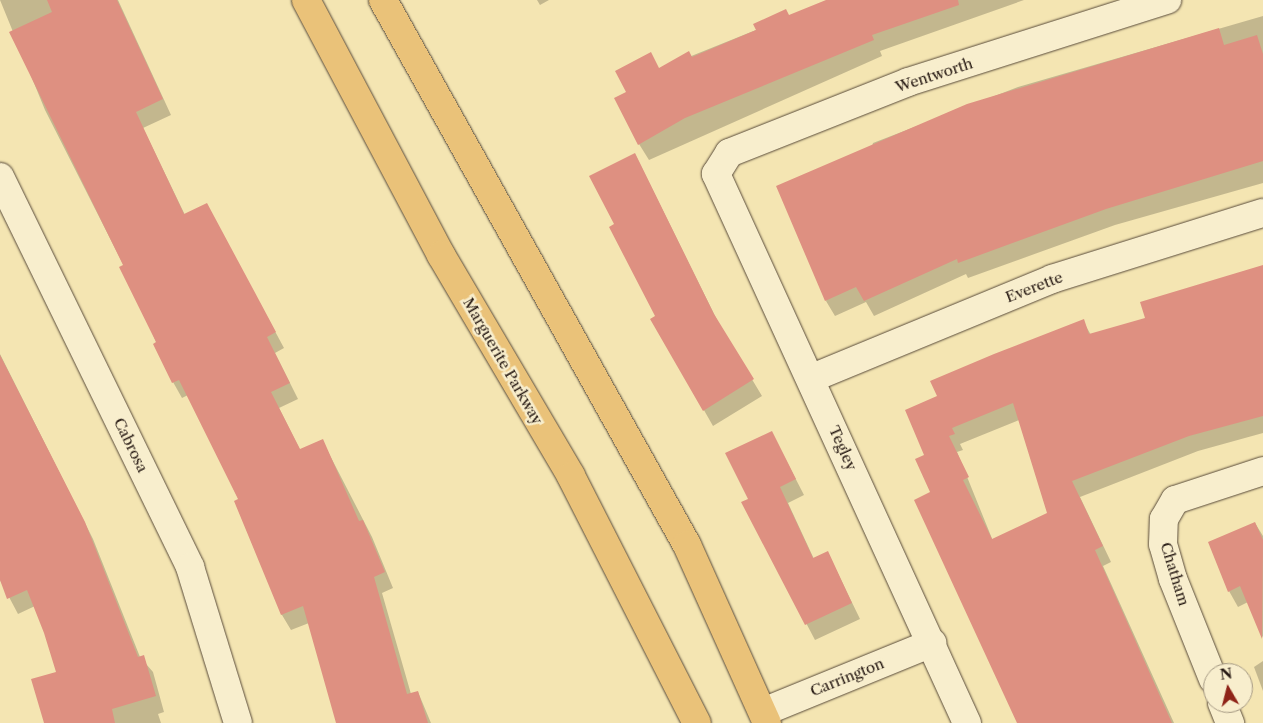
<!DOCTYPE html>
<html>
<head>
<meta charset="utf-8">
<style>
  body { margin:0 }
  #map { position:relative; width:1263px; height:723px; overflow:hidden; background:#f4e5b2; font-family:"Libre Caslon Text",serif }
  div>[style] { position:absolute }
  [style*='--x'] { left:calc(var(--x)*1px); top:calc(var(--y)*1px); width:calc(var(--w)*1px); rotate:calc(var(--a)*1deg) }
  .shadow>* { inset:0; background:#0003 }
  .building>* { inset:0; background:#de9081 }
  .roads { filter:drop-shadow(0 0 1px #594b3a) drop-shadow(0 0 1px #594b3a) }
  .minor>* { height:28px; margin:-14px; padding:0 14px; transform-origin:14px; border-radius:14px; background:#f8eecd }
  .primary>* { height:28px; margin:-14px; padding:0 14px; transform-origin:14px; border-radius:14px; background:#eac279 }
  span { translate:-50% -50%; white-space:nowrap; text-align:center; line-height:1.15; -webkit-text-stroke:5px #f8eecd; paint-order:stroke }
  .street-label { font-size:15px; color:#251812 }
  .north { position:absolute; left:1203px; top:663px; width:50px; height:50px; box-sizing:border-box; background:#f8eecd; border:1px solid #a49882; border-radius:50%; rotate:352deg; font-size:14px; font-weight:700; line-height:20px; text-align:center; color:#251812 }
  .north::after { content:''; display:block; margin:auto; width:18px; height:22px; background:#8f2418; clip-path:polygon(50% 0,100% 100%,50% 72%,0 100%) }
</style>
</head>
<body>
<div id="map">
  <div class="shadow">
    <i style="clip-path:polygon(0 0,118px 0,171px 115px,143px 128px,185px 215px,215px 220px,284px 348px,275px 353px,298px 399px,279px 408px,300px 450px,322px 440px,372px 537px,393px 588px,382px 593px,411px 694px,418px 692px,431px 723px,338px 723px,309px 623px,291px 630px,282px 615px,235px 502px,239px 500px,188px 395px,182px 398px,173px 382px,124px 266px,45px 110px)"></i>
    <i style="clip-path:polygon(537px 0,549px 0,540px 5px)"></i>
    <i style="clip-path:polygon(830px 0,1024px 0,880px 51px,882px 56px,649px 160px,639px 144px,628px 92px,659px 69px)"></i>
    <i style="clip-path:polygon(1263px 16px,1263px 183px,1115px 225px,968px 278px,966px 274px,874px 316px,866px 302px,835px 316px,826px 301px,873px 143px,1018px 87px)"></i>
    <i style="clip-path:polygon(635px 154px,720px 326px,762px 396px,713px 426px,652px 319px,657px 317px,616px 224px)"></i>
    <i style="clip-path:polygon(evenodd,1263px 268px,1263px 433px,1198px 451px,1080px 497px,1111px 562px,1103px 566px,1174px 723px,1018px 723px,932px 493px,926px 455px,938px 397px,1083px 321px,1091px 335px,1146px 319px,1263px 268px,1019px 420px,1048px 514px,993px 541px,957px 452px,963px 450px,960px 444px,1019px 420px)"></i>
    <i style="clip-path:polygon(0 354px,93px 539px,140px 657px,153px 672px,164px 712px,158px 714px,161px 723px,47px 723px,57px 673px,45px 633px,35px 606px,18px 614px,0 580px)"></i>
    <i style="clip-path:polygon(772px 433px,804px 495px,788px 503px,814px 559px,828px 553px,860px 619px,815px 640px,743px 503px,750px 500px)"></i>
    <i style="clip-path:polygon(1255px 523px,1263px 536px,1263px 638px,1248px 602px,1238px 607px,1229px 591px)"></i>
    <i style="clip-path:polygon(1263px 661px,1263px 691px,1254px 667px)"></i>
  </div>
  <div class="building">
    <i style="clip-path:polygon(47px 0,117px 0,163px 99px,136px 112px,184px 214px,207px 203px,276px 332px,267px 337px,290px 383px,271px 392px,300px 449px,323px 439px,359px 521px,363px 520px,385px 572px,374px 577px,407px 694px,418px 691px,428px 723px,336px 723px,303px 606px,281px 615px,234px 501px,238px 499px,179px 380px,172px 383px,153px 344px,156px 342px,119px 267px,123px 265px,9px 32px,52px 12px)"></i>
    <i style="clip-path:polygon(826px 0,958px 0,959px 5px,872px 35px,874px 40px,685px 118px,638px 145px,614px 98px,626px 92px,615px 71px,651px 52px,659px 68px,689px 51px,692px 57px,756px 30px,753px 24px,786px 9px,789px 15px)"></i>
    <i style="clip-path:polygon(1219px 28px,1224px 45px,1257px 35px,1263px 54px,1263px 161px,1106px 209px,958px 263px,957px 259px,864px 301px,856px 287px,825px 301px,776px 186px,967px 104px)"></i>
    <i style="clip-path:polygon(635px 153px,714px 314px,754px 379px,703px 411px,650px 319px,655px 316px,609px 227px,614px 224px,589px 176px)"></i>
    <i style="clip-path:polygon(evenodd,1263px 265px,1263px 416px,1189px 436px,1072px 481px,1103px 546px,1095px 550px,1172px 723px,1017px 723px,914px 500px,930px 492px,915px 459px,924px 455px,905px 410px,937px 396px,930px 381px,994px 354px,1084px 319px,1089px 334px,1145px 318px,1140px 302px,1263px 265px,1013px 403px,1047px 513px,992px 539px,963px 480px,969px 477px,949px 436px,955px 434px,952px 428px,1013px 403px)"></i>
    <i style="clip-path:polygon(0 355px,85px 522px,138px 657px,144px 655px,156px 696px,112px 709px,115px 723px,44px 723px,31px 679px,56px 672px,44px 633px,27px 590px,7px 599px,0 580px)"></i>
    <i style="clip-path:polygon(772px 431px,796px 479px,780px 487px,813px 558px,828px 551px,852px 603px,805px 625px,741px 502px,748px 499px,725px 453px)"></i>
    <i style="clip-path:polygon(1255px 522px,1263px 540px,1262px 639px,1240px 586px,1228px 592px,1208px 542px)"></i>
  </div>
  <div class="roads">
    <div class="minor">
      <i style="--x:0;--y:177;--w:434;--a:64"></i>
      <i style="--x:190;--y:567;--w:163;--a:72.9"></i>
      <i style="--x:812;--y:378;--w:260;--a:-22.4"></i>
      <i style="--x:1052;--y:279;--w:221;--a:-17.4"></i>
      <i style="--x:1213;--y:679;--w:108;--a:-111.8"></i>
      <i style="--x:1173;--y:579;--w:36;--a:-106"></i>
      <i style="--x:1163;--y:544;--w:25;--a:-88"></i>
      <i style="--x:1164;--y:519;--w:22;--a:-60"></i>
      <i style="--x:1175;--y:500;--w:93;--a:-18.2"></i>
      <i style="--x:1222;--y:703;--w:22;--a:68"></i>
      <i style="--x:763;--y:712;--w:183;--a:-22.2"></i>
      <i style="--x:967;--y:723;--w:604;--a:-114.57"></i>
      <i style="--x:716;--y:174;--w:25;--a:-58"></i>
      <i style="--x:729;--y:153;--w:193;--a:-21.6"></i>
      <i style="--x:908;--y:82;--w:272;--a:-17.6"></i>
    </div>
    <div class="primary">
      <i style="--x:306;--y:0;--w:289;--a:62.1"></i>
      <i style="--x:441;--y:255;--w:256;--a:59.5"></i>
      <i style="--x:571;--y:476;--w:277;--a:63"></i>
      <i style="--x:383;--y:0;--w:624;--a:60.85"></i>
      <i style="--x:687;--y:545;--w:195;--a:65.8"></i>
    </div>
  </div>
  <div class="street-label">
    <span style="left:934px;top:75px;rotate:-18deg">Wentworth</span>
    <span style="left:1034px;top:287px;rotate:-21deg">Everette</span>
    <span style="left:503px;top:361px;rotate:60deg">Marguerite Parkway</span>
    <span style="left:131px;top:445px;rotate:64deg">Cabrosa</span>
    <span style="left:843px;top:448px;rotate:66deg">Tegley</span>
    <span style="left:1175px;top:574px;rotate:73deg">Chatham</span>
    <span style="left:847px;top:677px;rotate:-22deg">Carrington</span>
  </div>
  <div class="north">N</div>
</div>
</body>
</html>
